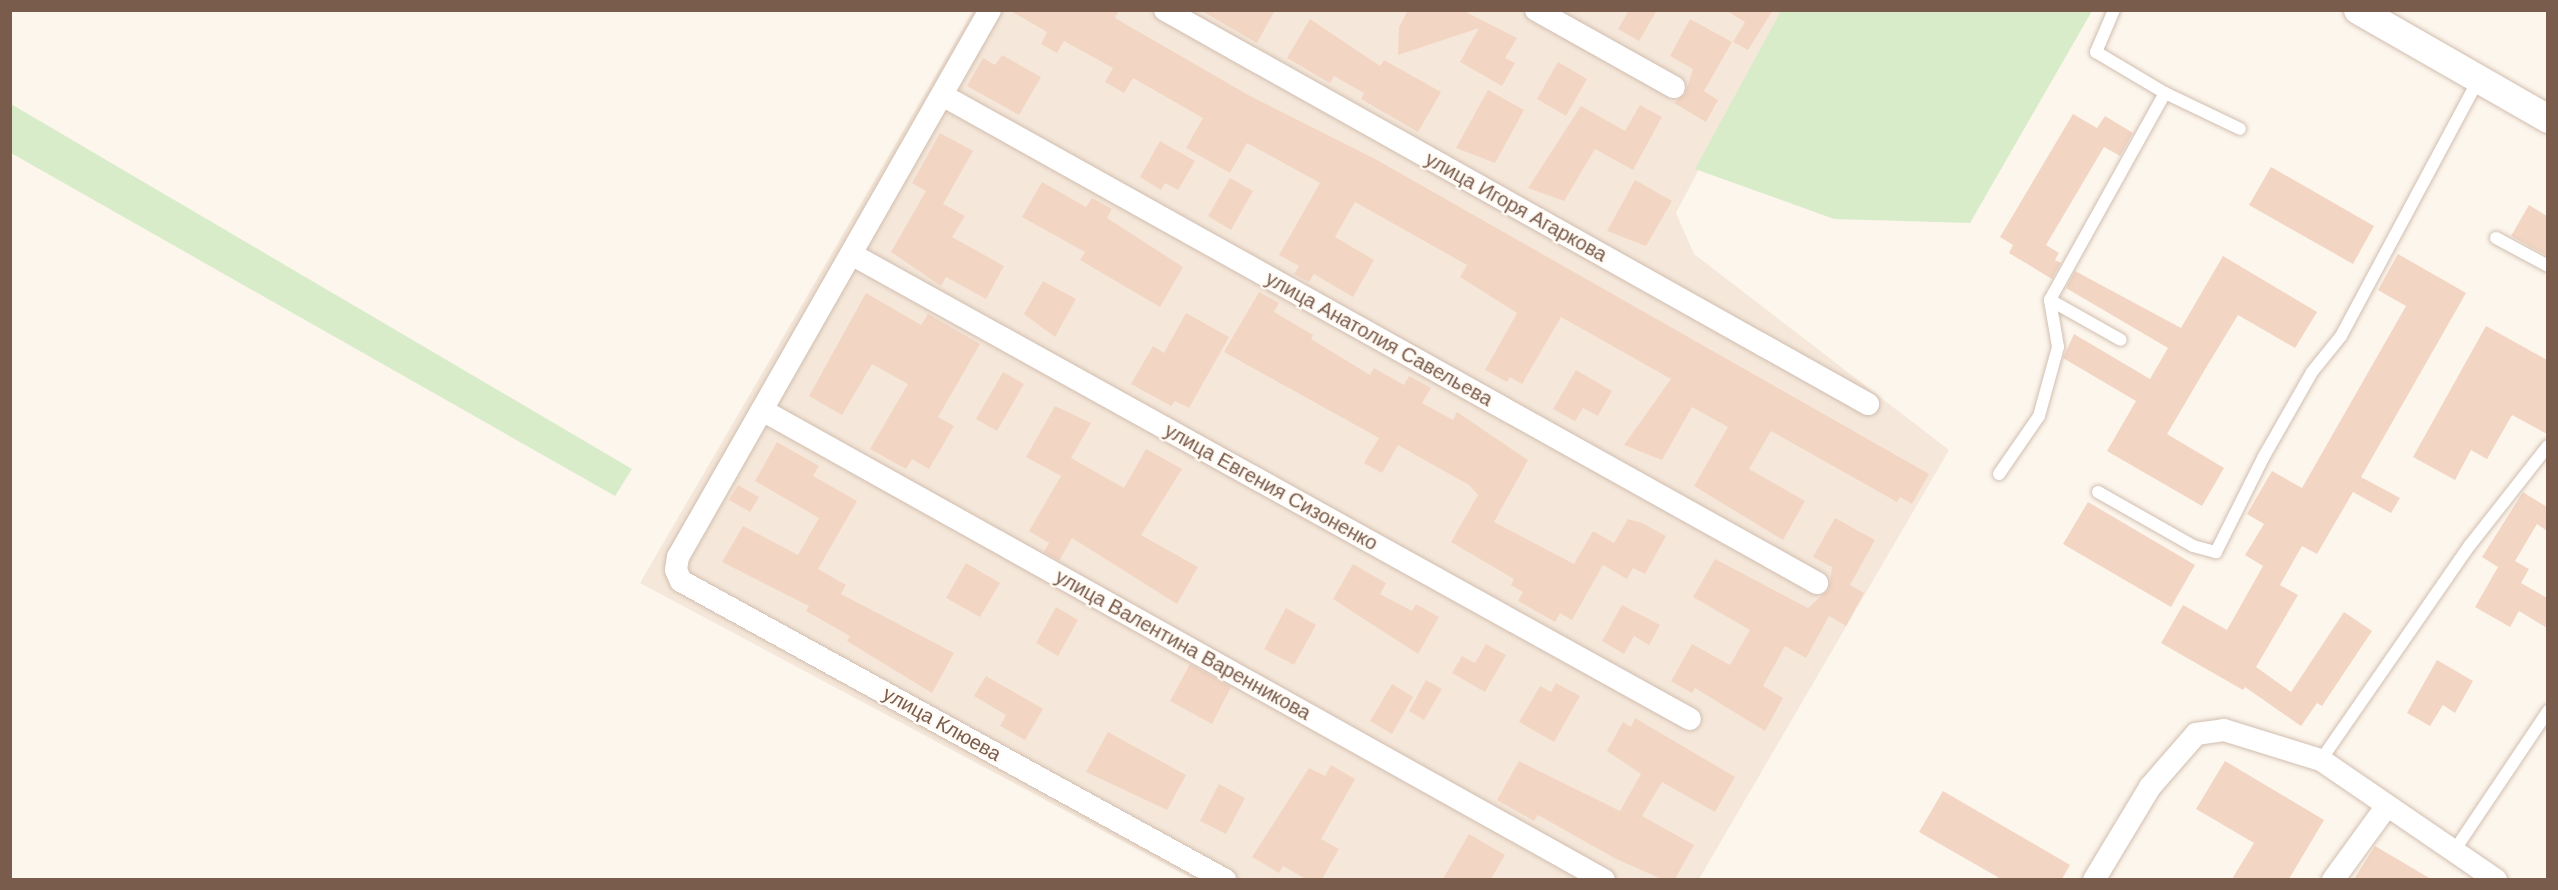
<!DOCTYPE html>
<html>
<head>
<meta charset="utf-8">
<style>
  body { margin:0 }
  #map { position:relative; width:2558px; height:890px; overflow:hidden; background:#fdf6ec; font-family:Arial,sans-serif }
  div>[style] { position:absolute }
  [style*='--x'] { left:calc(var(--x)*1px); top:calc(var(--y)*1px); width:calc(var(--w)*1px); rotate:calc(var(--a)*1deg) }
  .residential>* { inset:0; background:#f5e8da }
  .green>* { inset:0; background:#d8ecc9 }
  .building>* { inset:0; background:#f3d5c3 }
  .roads { filter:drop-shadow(0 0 2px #d1beb0) drop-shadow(0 0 2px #d1beb0) }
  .service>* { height:12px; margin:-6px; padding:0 6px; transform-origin:6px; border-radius:6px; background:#fff }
  .minor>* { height:22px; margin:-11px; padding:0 11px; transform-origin:11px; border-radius:11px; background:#fff }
  .tertiary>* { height:28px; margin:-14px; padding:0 14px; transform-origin:14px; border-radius:14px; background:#fff }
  span { translate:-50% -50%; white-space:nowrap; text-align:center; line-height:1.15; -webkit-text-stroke:4.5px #fffaf3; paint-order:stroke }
  .street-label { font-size:20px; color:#7a5c4d }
  .frame { position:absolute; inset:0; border:12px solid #7a5c4d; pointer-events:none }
</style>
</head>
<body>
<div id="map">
  <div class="residential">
    <i style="clip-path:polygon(973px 11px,1782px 11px,1676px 213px,1694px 254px,1949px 450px,1699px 879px,1193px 879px,640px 583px)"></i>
  </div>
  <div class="green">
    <i style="clip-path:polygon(1781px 11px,1781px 10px,2092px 11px,1970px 223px,1834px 219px,1695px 169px)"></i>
    <i style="clip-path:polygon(11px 104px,632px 469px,615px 496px,11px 153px)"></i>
  </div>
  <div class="building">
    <i style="clip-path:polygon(1009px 10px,1119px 10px,1115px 18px,1250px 96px,1377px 160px,1929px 474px,1912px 504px,1900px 497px,1897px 502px,1771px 431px,1749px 469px,1805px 501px,1783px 540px,1694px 486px,1728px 427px,1692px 407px,1662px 460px,1624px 445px,1671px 379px,1561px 317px,1522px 384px,1510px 377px,1507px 382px,1485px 370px,1517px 313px,1460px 277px,1467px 265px,1355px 202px,1335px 237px,1374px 260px,1353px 297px,1314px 274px,1309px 282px,1294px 274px,1299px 266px,1279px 255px,1320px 183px,1247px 143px,1230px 173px,1186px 148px,1203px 118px,1133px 78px,1124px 93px,1105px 82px,1113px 68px,1064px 41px,1057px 53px,1041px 44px,1047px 32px)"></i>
    <i style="clip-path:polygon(1200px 10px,1275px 10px,1257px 43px)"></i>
    <i style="clip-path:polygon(1408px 10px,1462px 10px,1517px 38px,1505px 58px,1515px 63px,1502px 86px,1460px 62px,1479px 28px,1398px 55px,1399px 27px)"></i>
    <i style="clip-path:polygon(1629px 10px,1657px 10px,1639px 41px,1618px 29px)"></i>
    <i style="clip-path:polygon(1725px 10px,1773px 10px,1748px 50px,1733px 42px,1745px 22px)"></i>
    <i style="clip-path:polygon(1310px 19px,1380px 66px,1384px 60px,1441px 92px,1418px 132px,1361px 99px,1364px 93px,1334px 76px,1330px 83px,1287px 58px)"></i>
    <i style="clip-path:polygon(1690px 19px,1732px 42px,1704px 91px,1718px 100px,1706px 122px,1674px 103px,1685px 94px,1693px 69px,1670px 56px)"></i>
    <i style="clip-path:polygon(1002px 55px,1041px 77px,1019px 115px,967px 86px,983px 58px,995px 65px)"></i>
    <i style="clip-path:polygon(1558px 62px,1587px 79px,1566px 116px,1537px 99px)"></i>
    <i style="clip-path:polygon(1488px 90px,1524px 110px,1495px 163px,1456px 148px)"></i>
    <i style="clip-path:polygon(1640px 105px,1662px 117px,1633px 170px,1595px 149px,1564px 201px,1528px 188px,1581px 106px,1625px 131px)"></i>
    <i style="clip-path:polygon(2073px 114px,2097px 128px,2105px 116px,2133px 133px,2120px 156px,2104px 147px,2046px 245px,2059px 253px,2055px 260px,2061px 263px,2052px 279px,2009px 253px,2013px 245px,2000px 237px)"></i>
    <i style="clip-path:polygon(940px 133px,973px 151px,943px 204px,965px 216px,952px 237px,1004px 266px,986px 299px,946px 277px,941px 286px,891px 252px,926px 191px,912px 183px)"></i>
    <i style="clip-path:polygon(1160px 141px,1195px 161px,1178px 190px,1165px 183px,1161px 190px,1140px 177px)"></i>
    <i style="clip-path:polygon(2271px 167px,2374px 226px,2353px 264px,2249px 205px)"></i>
    <i style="clip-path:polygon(1230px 178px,1253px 191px,1231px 230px,1208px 216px)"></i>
    <i style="clip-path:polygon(1635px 180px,1672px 201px,1646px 246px,1607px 231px)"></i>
    <i style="clip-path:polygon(1042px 182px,1086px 207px,1092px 198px,1112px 209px,1107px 218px,1183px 267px,1160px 307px,1080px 260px,1085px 252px,1022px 217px)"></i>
    <i style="clip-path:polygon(2529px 205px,2547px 216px,2547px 256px,2511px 236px)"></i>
    <i style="clip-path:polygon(2398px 254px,2466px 293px,2361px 477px,2400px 498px,2391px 513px,2353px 492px,2317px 554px,2302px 546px,2280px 585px,2298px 595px,2256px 667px,2291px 692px,2344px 612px,2372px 631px,2322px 706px,2317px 703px,2301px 726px,2245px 687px,2243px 690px,2161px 643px,2183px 605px,2227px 630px,2263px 566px,2245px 555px,2264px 524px,2247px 514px,2272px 471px,2302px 488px,2406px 306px,2378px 290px)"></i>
    <i style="clip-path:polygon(2223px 256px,2317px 312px,2295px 348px,2238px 315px,2207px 366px,2167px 434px,2224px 468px,2202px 506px,2107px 451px,2136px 401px,2063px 358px,2074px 334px,2150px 379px,2168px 348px,2066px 288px,2075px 271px,2181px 328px)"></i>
    <i style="clip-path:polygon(1043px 281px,1076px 299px,1055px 337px,1024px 314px)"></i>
    <i style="clip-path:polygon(1259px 292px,1279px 303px,1274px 312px,1313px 335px,1311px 339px,1370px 375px,1374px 368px,1404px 385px,1409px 376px,1431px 388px,1422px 403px,1453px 420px,1457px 412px,1528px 460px,1494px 522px,1574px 564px,1593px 531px,1614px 543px,1628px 519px,1642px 523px,1666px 536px,1645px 574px,1633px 568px,1627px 579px,1603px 565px,1572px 620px,1560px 613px,1555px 622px,1518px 601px,1523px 592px,1511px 585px,1514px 579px,1451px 542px,1478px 495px,1469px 485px,1398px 445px,1382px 473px,1364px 463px,1379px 438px,1224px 352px)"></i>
    <i style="clip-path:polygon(866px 293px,921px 325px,928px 314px,980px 344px,938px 417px,954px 426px,929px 469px,912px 459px,906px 469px,870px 449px,908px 384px,872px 364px,842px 415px,809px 396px)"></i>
    <i style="clip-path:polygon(1186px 313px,1229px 337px,1189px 408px,1175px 401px,1171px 406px,1131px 384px,1153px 346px,1164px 353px)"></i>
    <i style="clip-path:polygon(2486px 326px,2547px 360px,2547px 434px,2512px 415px,2487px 459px,2471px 450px,2455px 480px,2413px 457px)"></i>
    <i style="clip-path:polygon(1576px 370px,1612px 391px,1598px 416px,1583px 408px,1575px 421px,1553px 409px)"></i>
    <i style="clip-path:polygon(1003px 372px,1024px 384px,997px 431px,976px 419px)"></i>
    <i style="clip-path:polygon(1055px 406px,1091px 423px,1071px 458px,1124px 488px,1146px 449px,1182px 469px,1141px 535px,1198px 567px,1177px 604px,1072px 538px,1059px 561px,1044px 552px,1049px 543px,1029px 531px,1061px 476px,1026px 457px)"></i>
    <i style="clip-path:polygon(777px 442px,819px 466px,813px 476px,857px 501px,818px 569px,846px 585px,841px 594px,954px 653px,932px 693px,847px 641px,850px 636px,806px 611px,809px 606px,722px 562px,743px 526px,798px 555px,819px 518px,755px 481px)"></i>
    <i style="clip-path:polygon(738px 485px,759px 497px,750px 512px,729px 500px)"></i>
    <i style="clip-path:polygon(2523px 492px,2547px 507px,2547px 531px,2537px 524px,2515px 561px,2529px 569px,2521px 583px,2547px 598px,2547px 628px,2519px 611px,2510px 627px,2475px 607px,2498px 567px,2482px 557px)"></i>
    <i style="clip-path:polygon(2088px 502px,2195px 565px,2171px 607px,2063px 544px)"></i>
    <i style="clip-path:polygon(1835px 518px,1875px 540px,1850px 585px,1864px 593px,1846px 626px,1829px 616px,1806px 658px,1785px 646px,1763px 686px,1783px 698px,1765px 731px,1695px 688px,1692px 693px,1671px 681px,1692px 644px,1730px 665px,1750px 630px,1693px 597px,1715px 559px,1808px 608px,1829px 589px,1832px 567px,1813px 557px)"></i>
    <i style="clip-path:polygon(966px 563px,1000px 583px,980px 617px,946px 598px)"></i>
    <i style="clip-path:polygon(1353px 564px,1386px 583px,1380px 594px,1412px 611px,1416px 604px,1439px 617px,1418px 654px,1333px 599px)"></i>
    <i style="clip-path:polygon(1622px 605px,1660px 625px,1649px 645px,1634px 636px,1624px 654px,1602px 641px)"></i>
    <i style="clip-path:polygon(1056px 607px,1078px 620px,1058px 656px,1036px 643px)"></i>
    <i style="clip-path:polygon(1286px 608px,1316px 625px,1294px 665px,1264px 649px)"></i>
    <i style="clip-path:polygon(1486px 644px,1506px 655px,1485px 692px,1452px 673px,1462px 656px,1475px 663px)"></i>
    <i style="clip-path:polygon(2437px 660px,2473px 681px,2455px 713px,2443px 705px,2430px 726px,2407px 713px)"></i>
    <i style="clip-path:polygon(1190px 664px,1231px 687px,1212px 724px,1170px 701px)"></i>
    <i style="clip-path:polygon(986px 676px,1043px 709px,1025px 740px,1000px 726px,1006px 715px,974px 696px)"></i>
    <i style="clip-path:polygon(1426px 680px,1442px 689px,1424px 720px,1409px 711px)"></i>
    <i style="clip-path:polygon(1556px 683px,1580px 696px,1554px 742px,1519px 722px,1540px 686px,1551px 692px)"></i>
    <i style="clip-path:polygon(1392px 684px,1413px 697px,1392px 734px,1370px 721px)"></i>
    <i style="clip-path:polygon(1635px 718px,1735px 777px,1715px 812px,1662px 782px,1642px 816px,1694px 845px,1675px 879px,1662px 879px,1616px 859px,1538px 815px,1534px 821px,1497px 800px,1519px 761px,1620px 811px,1641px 774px,1607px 751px,1623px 722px,1631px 727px)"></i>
    <i style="clip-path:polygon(1108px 732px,1186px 775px,1167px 810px,1086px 772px)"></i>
    <i style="clip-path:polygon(2225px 761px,2324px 820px,2289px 879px,2232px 879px,2254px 843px,2196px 809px)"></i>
    <i style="clip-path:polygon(1331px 765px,1355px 779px,1321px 839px,1339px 849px,1322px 879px,1306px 879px,1283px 866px,1279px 873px,1252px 857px,1309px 768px,1325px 776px)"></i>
    <i style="clip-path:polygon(1219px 784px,1245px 798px,1226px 834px,1200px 821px)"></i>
    <i style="clip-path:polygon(1943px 791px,2070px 865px,2062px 879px,2001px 879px,1919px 832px)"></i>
    <i style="clip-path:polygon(1469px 834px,1505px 855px,1491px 879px,1443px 879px)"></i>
    <i style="clip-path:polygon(2375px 846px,2431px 879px,2354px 879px)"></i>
  </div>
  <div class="roads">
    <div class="service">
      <i style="--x:2114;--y:10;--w:46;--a:113.2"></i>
      <i style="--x:2096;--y:52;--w:80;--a:30.7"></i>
      <i style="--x:2165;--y:93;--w:237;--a:119.1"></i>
      <i style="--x:2050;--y:300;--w:81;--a:29.4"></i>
      <i style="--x:2165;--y:93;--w:83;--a:25.6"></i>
      <i style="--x:2496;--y:238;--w:59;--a:28.3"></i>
      <i style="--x:1999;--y:474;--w:70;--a:-55.4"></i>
      <i style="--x:2039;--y:416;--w:72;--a:-74.6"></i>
      <i style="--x:2058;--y:347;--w:48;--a:-99.7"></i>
      <i style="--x:2098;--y:492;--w:109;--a:29.6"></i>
      <i style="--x:2193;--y:546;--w:24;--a:15"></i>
      <i style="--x:2216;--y:552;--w:105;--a:-63.4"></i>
      <i style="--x:2263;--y:458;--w:99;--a:-60.3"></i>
      <i style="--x:2312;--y:372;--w:46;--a:-51.1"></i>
      <i style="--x:2341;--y:336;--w:292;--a:-61.8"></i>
      <i style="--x:2321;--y:760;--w:262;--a:-55.3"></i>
      <i style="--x:2470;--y:545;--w:126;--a:-51.8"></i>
      <i style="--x:2454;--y:851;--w:169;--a:-56.1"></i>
    </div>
    <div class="minor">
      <i style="--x:990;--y:10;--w:630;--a:119.7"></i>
      <i style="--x:678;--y:557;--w:13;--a:99"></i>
      <i style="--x:676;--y:570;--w:12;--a:66"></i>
      <i style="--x:681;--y:581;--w:621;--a:28.79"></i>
      <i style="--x:1165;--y:10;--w:806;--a:29.27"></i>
      <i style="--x:1536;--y:10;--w:158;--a:29.2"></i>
      <i style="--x:942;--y:95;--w:1002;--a:29.15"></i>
      <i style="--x:851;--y:254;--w:959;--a:29"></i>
      <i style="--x:762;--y:410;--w:964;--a:29.17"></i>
      <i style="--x:2094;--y:880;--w:109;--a:-58.9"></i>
      <i style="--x:2150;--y:787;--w:70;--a:-49"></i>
      <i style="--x:2196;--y:734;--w:28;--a:-8"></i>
      <i style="--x:2224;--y:730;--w:102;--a:17.2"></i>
      <i style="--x:2321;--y:760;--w:212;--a:34.4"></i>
      <i style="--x:2333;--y:880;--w:90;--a:-54"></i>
    </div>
    <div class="tertiary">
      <i style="--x:2358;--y:10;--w:219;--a:29.8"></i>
    </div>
  </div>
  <div class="street-label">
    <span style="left:1516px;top:207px;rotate:29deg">улица Игоря Агаркова</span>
    <span style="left:1379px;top:339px;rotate:29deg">улица Анатолия Савельева</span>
    <span style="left:1271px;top:487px;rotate:29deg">улица Евгения Сизоненко</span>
    <span style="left:1183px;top:645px;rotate:29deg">улица Валентина Варенникова</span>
    <span style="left:942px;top:724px;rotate:29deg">улица Клюева</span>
  </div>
  <div class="frame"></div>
</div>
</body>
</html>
